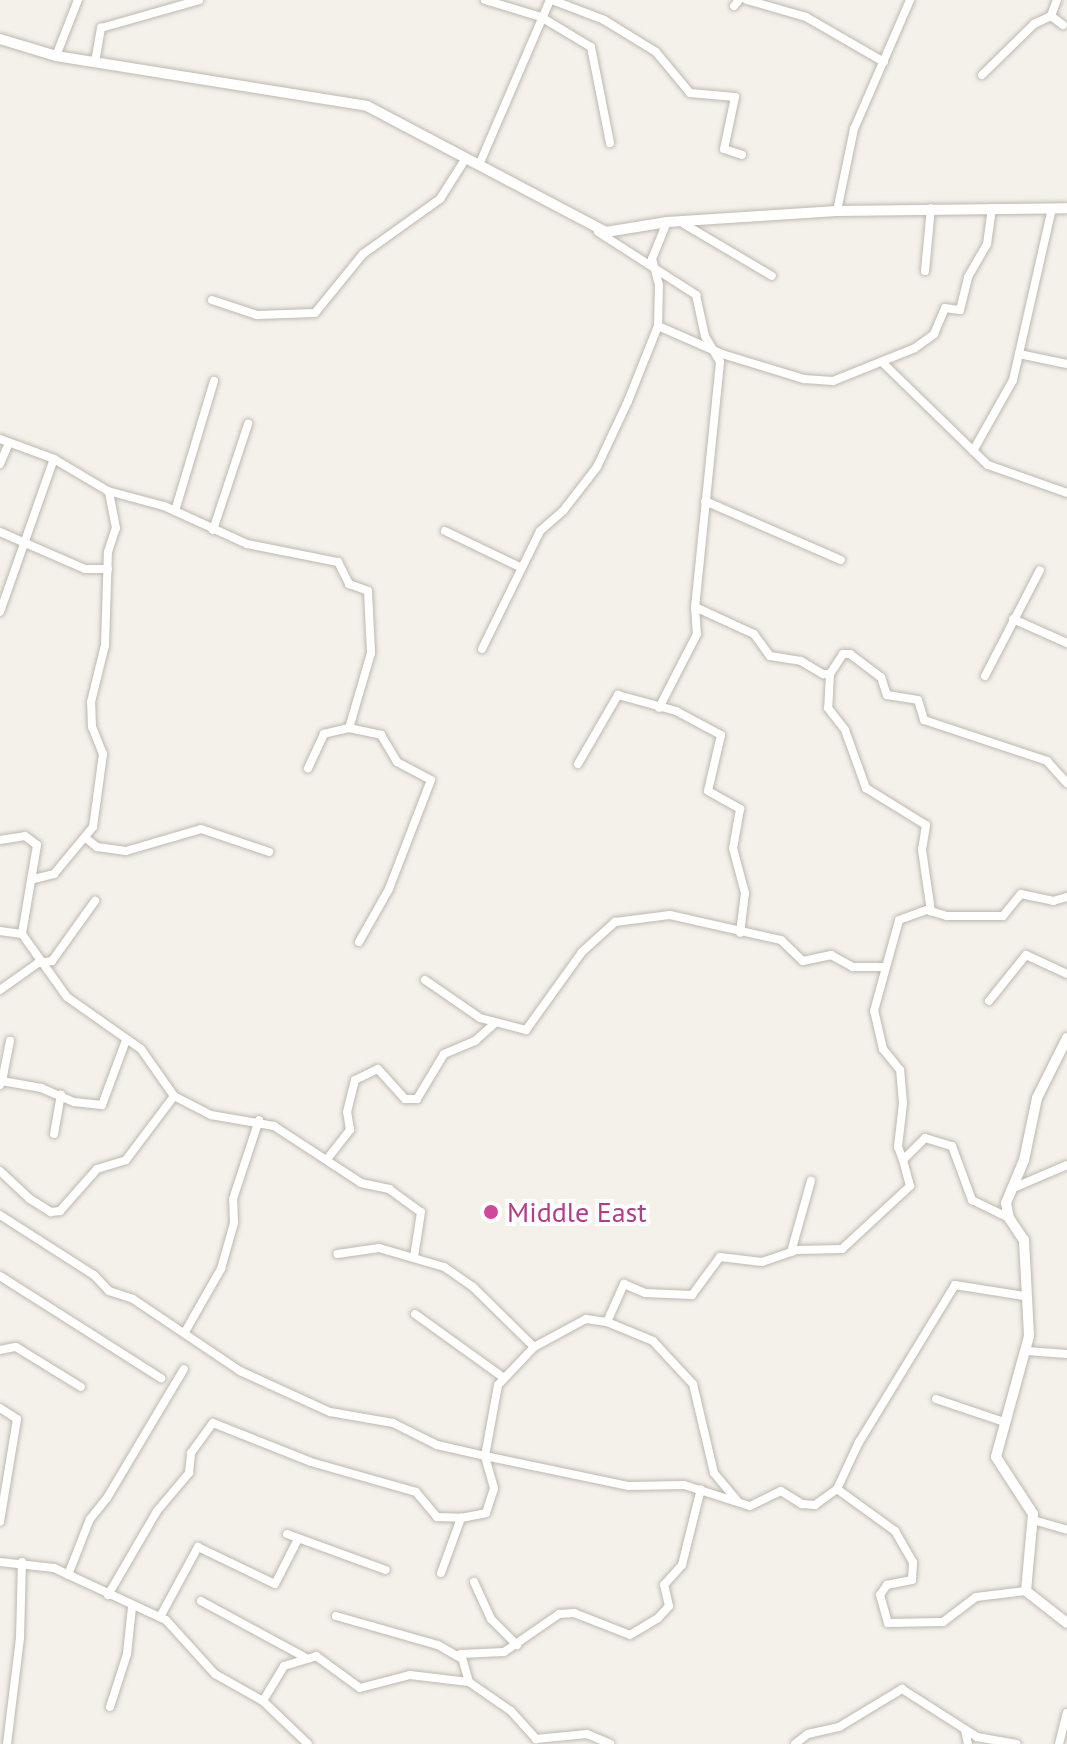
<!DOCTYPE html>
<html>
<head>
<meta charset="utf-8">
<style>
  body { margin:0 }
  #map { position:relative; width:1067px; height:1744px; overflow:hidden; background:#f4f1eb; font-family:"PT Sans",sans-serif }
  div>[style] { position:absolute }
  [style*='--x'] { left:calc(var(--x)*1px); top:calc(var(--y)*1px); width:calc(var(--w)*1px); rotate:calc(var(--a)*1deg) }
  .roads { filter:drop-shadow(0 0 2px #beb8ae) drop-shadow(0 0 2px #beb8ae) }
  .minor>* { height:8px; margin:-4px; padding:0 4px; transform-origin:4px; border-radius:4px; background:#fff }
  .tertiary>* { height:10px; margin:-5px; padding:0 5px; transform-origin:5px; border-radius:5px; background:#fff }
  .dots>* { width:22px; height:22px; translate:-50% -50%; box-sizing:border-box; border:4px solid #fff; border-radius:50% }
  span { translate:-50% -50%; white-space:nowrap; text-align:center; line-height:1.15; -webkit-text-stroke:8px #fff; paint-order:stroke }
  .hotel-label { font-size:28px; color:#b23c85 }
  .left { translate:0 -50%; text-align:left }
</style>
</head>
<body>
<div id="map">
  <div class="roads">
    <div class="minor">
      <i style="--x:485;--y:0;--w:59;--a:16.9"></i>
      <i style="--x:541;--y:17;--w:58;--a:31"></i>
      <i style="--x:591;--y:47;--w:98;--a:78.8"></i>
      <i style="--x:552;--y:0;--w:56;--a:21"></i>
      <i style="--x:604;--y:20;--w:61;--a:31.6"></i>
      <i style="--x:656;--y:52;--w:53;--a:50.3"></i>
      <i style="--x:690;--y:93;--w:45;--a:5.1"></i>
      <i style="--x:735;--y:97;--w:53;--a:101.9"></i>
      <i style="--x:724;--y:149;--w:19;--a:18"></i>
      <i style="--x:747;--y:0;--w:61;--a:16.1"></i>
      <i style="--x:806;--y:17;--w:90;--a:30"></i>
      <i style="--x:1057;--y:0;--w:17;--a:111"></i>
      <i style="--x:1051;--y:16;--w:15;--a:37"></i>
      <i style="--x:734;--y:6;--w:8;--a:-50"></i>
      <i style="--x:56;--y:56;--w:60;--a:-68.6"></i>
      <i style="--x:95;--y:62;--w:35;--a:-80"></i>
      <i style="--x:101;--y:28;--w:102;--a:-15.9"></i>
      <i style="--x:982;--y:75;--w:73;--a:-44.4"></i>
      <i style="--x:1034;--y:24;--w:19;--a:-25"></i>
      <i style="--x:479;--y:165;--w:180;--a:-66.7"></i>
      <i style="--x:837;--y:211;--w:84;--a:-78.3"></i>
      <i style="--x:854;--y:129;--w:141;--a:-66.5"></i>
      <i style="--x:684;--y:224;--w:102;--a:30.6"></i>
      <i style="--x:598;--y:232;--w:117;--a:32.7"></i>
      <i style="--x:696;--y:295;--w:42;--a:77.6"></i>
      <i style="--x:705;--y:336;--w:30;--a:60"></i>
      <i style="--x:720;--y:362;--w:246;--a:95.8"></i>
      <i style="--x:695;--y:607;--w:27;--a:86"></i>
      <i style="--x:697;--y:634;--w:83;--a:117.2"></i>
      <i style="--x:925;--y:271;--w:63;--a:-84.6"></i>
      <i style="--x:212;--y:300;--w:47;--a:18.4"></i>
      <i style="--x:257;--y:315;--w:58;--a:-2"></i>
      <i style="--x:315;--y:313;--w:76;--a:-50.9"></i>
      <i style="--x:363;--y:254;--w:95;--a:-35.5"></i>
      <i style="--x:440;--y:199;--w:49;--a:-57.6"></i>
      <i style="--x:658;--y:326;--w:70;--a:23.6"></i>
      <i style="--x:722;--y:354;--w:86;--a:17"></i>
      <i style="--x:804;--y:379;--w:29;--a:4"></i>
      <i style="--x:833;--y:381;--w:88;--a:-21.9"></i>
      <i style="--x:915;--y:348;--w:24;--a:-36"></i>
      <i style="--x:934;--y:334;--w:28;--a:-67"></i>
      <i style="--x:945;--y:308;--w:15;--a:8"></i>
      <i style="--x:960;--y:310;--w:34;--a:-76"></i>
      <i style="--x:968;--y:277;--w:38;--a:-60"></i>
      <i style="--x:987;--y:244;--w:36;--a:-82"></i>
      <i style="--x:1019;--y:354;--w:49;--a:11.8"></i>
      <i style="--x:883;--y:363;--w:146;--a:44.2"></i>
      <i style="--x:988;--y:465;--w:84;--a:19.5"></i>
      <i style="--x:0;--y:439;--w:58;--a:20.3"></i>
      <i style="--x:54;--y:459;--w:63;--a:30.7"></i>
      <i style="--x:108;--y:491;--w:58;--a:15"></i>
      <i style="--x:164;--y:506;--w:91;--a:24.6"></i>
      <i style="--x:247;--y:544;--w:93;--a:11.2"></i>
      <i style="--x:338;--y:562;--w:25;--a:63"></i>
      <i style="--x:349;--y:584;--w:20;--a:20"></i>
      <i style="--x:368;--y:591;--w:62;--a:87.2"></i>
      <i style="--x:371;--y:653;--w:78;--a:106.3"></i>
      <i style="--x:349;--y:728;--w:26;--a:167"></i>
      <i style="--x:324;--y:734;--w:38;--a:115"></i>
      <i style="--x:973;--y:451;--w:81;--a:-60.6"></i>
      <i style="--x:1013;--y:380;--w:176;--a:-77.2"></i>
      <i style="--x:0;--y:464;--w:23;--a:-67"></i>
      <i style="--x:705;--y:501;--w:148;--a:23.5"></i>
      <i style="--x:175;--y:511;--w:136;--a:-73.3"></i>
      <i style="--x:213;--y:530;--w:112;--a:-71.7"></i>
      <i style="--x:445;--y:531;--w:85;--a:25.7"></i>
      <i style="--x:0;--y:532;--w:93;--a:23.5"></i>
      <i style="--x:85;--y:569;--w:23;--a:0"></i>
      <i style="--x:695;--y:607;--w:65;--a:24.6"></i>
      <i style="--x:754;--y:634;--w:27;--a:54"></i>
      <i style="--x:770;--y:656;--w:31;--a:9"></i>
      <i style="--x:801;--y:661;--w:26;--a:31"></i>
      <i style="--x:823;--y:674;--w:7;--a:0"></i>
      <i style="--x:830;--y:674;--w:24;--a:-57"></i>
      <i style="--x:843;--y:654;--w:7;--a:0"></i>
      <i style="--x:850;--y:654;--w:39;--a:37"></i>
      <i style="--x:881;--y:677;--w:19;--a:72"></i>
      <i style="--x:887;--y:695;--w:31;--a:9"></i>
      <i style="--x:918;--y:700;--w:21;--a:73"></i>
      <i style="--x:924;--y:720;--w:130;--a:18.4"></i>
      <i style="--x:1047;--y:761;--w:30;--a:48"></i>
      <i style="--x:0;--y:612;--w:162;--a:-70.6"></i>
      <i style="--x:1013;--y:619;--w:59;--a:24"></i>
      <i style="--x:482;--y:649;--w:131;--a:-63.8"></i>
      <i style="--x:540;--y:531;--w:30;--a:-41"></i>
      <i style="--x:563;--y:511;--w:56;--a:-52.3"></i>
      <i style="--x:597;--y:467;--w:73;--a:-64.8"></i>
      <i style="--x:628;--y:401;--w:81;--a:-68.2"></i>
      <i style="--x:658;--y:326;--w:41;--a:-88.6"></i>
      <i style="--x:659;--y:285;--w:27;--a:-105"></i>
      <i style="--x:652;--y:259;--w:40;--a:-68"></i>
      <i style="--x:830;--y:674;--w:34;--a:93"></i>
      <i style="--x:828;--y:708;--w:28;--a:52"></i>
      <i style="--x:845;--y:730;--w:62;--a:70.1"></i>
      <i style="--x:866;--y:788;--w:70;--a:31.7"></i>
      <i style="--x:926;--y:825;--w:25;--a:99"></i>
      <i style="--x:922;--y:850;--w:62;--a:81.6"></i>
      <i style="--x:985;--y:676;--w:119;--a:-62.6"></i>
      <i style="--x:349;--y:728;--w:33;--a:12"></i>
      <i style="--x:381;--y:735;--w:31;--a:59"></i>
      <i style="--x:397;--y:762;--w:38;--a:28"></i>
      <i style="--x:431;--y:780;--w:117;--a:111.1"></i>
      <i style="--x:389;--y:889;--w:61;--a:119.5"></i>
      <i style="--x:578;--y:764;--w:80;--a:-59.9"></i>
      <i style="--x:618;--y:695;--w:60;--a:15.4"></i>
      <i style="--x:676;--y:711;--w:51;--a:28.1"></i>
      <i style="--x:721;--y:735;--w:57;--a:103.1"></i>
      <i style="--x:708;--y:791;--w:37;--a:29"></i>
      <i style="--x:740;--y:809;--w:40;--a:100"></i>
      <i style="--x:733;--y:848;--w:47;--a:75.1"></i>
      <i style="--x:745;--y:893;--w:40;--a:97.1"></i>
      <i style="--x:87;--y:839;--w:13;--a:39"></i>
      <i style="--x:97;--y:847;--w:29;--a:8"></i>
      <i style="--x:126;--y:851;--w:78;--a:-16.3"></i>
      <i style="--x:201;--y:829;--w:72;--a:18.7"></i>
      <i style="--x:0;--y:840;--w:25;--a:-9"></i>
      <i style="--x:25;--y:836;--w:15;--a:37"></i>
      <i style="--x:37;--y:845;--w:90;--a:99.6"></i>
      <i style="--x:22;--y:934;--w:77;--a:54.5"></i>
      <i style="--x:67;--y:997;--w:90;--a:35.1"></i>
      <i style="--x:141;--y:1049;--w:57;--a:54.9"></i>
      <i style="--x:174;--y:1096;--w:42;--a:27.2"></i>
      <i style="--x:211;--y:1115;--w:64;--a:9.9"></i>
      <i style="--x:274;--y:1126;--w:104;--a:33.2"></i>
      <i style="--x:361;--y:1183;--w:29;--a:12"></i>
      <i style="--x:389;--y:1189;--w:39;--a:36"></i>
      <i style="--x:421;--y:1212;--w:46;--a:98.8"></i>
      <i style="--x:34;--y:879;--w:21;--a:-14"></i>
      <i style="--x:54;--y:874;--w:61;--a:-50.3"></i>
      <i style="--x:93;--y:827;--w:74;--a:-82.2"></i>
      <i style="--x:103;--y:754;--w:29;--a:-112"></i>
      <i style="--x:92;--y:727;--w:25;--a:-92"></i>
      <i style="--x:91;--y:702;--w:59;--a:-76.2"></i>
      <i style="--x:105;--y:645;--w:93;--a:-88.2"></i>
      <i style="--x:108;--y:552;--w:25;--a:-72"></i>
      <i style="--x:116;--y:528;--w:37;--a:-101"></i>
      <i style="--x:0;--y:931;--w:22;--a:8"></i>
      <i style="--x:425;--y:980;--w:67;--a:34.6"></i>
      <i style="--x:480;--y:1018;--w:48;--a:14.6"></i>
      <i style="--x:526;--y:1030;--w:96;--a:-54.3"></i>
      <i style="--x:582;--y:952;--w:45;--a:-42.3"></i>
      <i style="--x:615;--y:922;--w:55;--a:-7.3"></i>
      <i style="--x:670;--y:915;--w:114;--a:12.7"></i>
      <i style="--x:781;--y:940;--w:30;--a:44"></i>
      <i style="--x:803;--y:961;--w:29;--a:-12"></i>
      <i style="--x:831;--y:955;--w:25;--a:29"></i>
      <i style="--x:853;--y:967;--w:31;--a:0"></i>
      <i style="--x:0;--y:990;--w:47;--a:-35.4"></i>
      <i style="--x:38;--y:963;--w:14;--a:-8"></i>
      <i style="--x:52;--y:961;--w:74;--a:-54.4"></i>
      <i style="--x:989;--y:1001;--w:59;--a:-51.2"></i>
      <i style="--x:1026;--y:955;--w:45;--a:24.9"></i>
      <i style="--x:2;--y:1081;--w:41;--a:-78.7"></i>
      <i style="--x:0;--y:1085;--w:4;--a:-63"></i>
      <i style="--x:2;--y:1081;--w:40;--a:10"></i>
      <i style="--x:41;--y:1088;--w:36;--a:23"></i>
      <i style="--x:74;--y:1102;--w:28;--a:6"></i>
      <i style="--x:102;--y:1105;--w:69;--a:-69.7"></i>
      <i style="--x:54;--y:1134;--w:40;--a:-80"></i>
      <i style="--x:328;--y:1158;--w:36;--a:-52"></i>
      <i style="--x:350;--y:1130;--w:18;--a:-99"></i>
      <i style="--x:347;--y:1112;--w:33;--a:-76"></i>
      <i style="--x:355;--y:1080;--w:25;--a:-26"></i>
      <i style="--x:378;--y:1069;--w:40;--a:48"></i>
      <i style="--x:405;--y:1099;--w:12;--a:0"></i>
      <i style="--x:417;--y:1099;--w:52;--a:-59"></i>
      <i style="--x:444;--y:1054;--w:34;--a:-23"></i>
      <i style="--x:475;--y:1041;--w:25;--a:-42"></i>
      <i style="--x:903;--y:1160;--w:14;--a:-111"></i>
      <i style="--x:898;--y:1147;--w:44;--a:-83.5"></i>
      <i style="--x:903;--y:1103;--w:33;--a:-95"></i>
      <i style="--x:900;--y:1070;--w:27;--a:-129"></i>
      <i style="--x:883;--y:1049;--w:39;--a:-103"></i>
      <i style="--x:874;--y:1011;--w:94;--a:-74.6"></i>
      <i style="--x:899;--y:920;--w:30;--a:-20"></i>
      <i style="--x:927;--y:910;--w:21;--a:17"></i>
      <i style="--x:947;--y:916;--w:56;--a:0"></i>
      <i style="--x:1003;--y:916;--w:28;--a:-51"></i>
      <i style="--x:1021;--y:894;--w:33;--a:12"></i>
      <i style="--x:1053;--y:901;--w:15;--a:-16"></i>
      <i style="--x:0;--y:1171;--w:41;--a:43"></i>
      <i style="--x:30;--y:1199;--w:25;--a:32"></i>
      <i style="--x:51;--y:1212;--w:9;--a:-6"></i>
      <i style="--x:60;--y:1211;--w:56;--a:-48.6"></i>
      <i style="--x:97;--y:1169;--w:30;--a:-17"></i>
      <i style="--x:126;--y:1160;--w:80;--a:-53.1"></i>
      <i style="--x:1011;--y:1189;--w:61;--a:-23.2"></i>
      <i style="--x:0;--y:1215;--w:112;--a:32.6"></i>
      <i style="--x:94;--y:1275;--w:22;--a:47"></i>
      <i style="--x:109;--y:1291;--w:25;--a:18"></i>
      <i style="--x:133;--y:1299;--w:129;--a:33.9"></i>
      <i style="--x:240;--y:1371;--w:99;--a:24.5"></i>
      <i style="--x:330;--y:1412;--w:64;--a:9.9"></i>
      <i style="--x:393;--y:1423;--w:49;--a:26.6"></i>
      <i style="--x:437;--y:1445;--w:49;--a:12.9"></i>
      <i style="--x:485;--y:1456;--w:72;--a:-79.6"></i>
      <i style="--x:498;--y:1385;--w:52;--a:-46.5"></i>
      <i style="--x:534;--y:1347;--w:86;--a:-135.5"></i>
      <i style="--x:473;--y:1287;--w:35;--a:-145"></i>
      <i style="--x:444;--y:1267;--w:68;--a:-163.7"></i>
      <i style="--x:379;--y:1248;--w:42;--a:171.9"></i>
      <i style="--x:791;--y:1252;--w:74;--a:-74.3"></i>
      <i style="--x:0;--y:1276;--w:191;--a:32.4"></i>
      <i style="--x:1024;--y:1296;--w:70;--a:-170.9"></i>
      <i style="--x:955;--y:1285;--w:184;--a:121.4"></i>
      <i style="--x:859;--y:1442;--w:52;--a:115.1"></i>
      <i style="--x:837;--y:1489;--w:72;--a:35.9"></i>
      <i style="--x:895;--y:1531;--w:36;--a:60"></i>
      <i style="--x:913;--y:1562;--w:18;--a:93"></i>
      <i style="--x:912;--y:1580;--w:25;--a:169"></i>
      <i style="--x:887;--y:1585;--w:12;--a:125"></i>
      <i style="--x:880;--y:1595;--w:29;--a:74"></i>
      <i style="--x:888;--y:1623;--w:55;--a:-1"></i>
      <i style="--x:943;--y:1622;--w:41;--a:-37.1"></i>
      <i style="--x:976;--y:1597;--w:50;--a:-6.8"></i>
      <i style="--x:415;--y:1314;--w:110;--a:35.7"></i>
      <i style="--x:607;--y:1322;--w:50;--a:22.4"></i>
      <i style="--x:653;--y:1341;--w:59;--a:47.1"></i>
      <i style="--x:693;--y:1384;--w:91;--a:76.7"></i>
      <i style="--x:714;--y:1473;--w:35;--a:50"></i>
      <i style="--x:185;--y:1332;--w:73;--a:-60.3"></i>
      <i style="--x:221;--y:1269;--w:48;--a:-74.2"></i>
      <i style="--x:234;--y:1223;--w:24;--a:-92"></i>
      <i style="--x:233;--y:1199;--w:83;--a:-71.8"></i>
      <i style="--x:534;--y:1347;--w:59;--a:-28.3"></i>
      <i style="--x:586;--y:1319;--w:21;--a:8"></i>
      <i style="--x:607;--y:1322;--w:42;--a:-65.9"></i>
      <i style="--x:624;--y:1284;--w:23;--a:23"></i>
      <i style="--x:645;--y:1293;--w:47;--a:2.4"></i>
      <i style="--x:692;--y:1295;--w:47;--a:-53.6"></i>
      <i style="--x:720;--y:1257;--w:42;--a:6.8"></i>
      <i style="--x:762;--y:1262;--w:37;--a:-19"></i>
      <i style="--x:797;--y:1250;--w:45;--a:-1.3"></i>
      <i style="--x:842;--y:1249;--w:93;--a:-42.8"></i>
      <i style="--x:910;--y:1186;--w:27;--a:-105"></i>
      <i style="--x:903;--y:1160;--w:31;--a:-45"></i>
      <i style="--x:925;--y:1138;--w:28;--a:17"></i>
      <i style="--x:952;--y:1146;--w:58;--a:69.7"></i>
      <i style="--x:972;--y:1200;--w:41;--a:25.9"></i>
      <i style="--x:0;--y:1350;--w:16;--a:-11"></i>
      <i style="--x:16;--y:1347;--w:76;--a:31.6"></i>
      <i style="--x:1027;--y:1351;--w:40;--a:4.3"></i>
      <i style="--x:936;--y:1399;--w:72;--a:18.7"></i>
      <i style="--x:0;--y:1408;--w:20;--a:33"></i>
      <i style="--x:17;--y:1419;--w:104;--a:99.4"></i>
      <i style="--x:1033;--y:1520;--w:35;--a:16"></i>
      <i style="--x:287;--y:1534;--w:105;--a:20"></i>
      <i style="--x:0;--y:1562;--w:54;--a:6.3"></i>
      <i style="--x:54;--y:1568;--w:123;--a:24.9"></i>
      <i style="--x:166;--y:1620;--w:73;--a:47.8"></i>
      <i style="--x:215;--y:1674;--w:55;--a:29.4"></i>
      <i style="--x:263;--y:1701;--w:62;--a:43.7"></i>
      <i style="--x:441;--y:1573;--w:59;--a:-70"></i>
      <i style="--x:461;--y:1518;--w:25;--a:-11"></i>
      <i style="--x:486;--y:1513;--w:26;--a:-72"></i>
      <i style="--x:494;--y:1488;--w:33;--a:-106"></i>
      <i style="--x:485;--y:1456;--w:147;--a:11.8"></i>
      <i style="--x:629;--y:1486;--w:55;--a:-1"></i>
      <i style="--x:684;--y:1485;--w:69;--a:17.7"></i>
      <i style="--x:750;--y:1506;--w:34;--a:-26"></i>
      <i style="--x:781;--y:1491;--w:25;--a:32"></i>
      <i style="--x:802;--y:1504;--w:13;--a:4"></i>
      <i style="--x:815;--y:1505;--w:27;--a:-36"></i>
      <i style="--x:68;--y:1575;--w:60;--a:-68.6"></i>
      <i style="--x:90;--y:1519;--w:27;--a:-51"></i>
      <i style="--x:107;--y:1498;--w:150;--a:-59.2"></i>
      <i style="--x:474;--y:1582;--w:41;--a:65.3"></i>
      <i style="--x:491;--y:1619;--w:37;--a:45"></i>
      <i style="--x:108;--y:1595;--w:97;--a:-59.7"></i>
      <i style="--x:157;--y:1511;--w:50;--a:-49.9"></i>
      <i style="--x:189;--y:1473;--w:20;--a:-84"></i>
      <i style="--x:191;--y:1453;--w:37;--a:-54"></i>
      <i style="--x:213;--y:1423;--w:105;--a:21.7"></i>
      <i style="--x:311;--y:1462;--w:109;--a:15.9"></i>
      <i style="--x:416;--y:1492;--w:33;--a:50"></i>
      <i style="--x:437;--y:1517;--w:24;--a:2"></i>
      <i style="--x:201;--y:1601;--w:117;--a:28.5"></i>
      <i style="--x:336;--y:1616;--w:106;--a:15.9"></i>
      <i style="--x:438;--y:1645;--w:24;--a:30"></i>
      <i style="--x:160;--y:1617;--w:80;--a:-61.5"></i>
      <i style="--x:198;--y:1547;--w:85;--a:25.7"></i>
      <i style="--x:275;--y:1584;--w:51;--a:-62.9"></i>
      <i style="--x:469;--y:1682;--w:29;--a:-106"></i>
      <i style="--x:461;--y:1654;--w:43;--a:-2.7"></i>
      <i style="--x:504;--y:1652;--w:67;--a:-34.6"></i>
      <i style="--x:559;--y:1614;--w:15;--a:-4"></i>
      <i style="--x:574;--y:1613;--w:60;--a:21.4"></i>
      <i style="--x:630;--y:1635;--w:33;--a:-31"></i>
      <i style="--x:658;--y:1618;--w:16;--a:-47"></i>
      <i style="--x:669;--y:1606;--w:22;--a:-103"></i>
      <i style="--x:664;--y:1585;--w:27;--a:-48"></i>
      <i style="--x:682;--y:1565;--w:78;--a:-76"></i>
      <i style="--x:263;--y:1701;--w:41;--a:-59"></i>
      <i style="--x:284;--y:1666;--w:34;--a:-17"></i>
      <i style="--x:316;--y:1656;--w:54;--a:36"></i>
      <i style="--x:360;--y:1688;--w:52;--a:-14.6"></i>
      <i style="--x:410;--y:1675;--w:59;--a:6.8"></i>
      <i style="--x:469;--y:1682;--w:51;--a:34.6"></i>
      <i style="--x:511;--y:1711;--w:38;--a:48"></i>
      <i style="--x:536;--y:1739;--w:51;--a:-5.6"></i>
      <i style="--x:587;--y:1734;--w:25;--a:23"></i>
      <i style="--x:110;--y:1707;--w:56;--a:-72.2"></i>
      <i style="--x:127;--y:1654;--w:47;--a:-83.9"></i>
      <i style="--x:965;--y:1730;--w:14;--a:78"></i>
      <i style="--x:7;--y:1744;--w:107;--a:-83"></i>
      <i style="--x:20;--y:1638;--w:76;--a:-88.5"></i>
      <i style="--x:795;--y:1744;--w:16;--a:-38"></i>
      <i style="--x:808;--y:1734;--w:32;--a:-13"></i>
      <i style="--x:839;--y:1727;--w:74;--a:-31.1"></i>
      <i style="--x:902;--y:1689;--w:89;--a:32.6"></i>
      <i style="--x:977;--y:1737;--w:40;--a:10"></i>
      <i style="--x:1059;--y:1744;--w:32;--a:-76"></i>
    </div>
    <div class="tertiary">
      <i style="--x:0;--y:39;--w:59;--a:16.9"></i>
      <i style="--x:56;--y:56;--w:315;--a:9.1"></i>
      <i style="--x:367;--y:106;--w:270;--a:27.8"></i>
      <i style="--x:606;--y:232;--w:62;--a:-9.3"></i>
      <i style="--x:667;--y:222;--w:170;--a:-3.7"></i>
      <i style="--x:837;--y:211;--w:230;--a:-0.7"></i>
      <i style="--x:1067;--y:1038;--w:67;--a:116.6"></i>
      <i style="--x:1037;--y:1098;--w:63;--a:101.8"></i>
      <i style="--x:1024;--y:1160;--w:47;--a:112.7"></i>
      <i style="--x:1006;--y:1203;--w:15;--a:79"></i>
      <i style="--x:1009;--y:1218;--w:27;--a:56"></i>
      <i style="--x:1024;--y:1240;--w:96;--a:87"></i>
      <i style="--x:1029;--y:1336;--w:125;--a:105.3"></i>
      <i style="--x:996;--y:1457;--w:68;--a:57"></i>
      <i style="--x:1033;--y:1514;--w:77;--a:95.2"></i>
      <i style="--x:1026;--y:1591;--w:52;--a:38"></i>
    </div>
  </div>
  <div class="dots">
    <i style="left:491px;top:1212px;background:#d1479c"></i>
  </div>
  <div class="hotel-label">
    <span class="left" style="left:507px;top:1212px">Middle East</span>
  </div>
</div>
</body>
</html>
